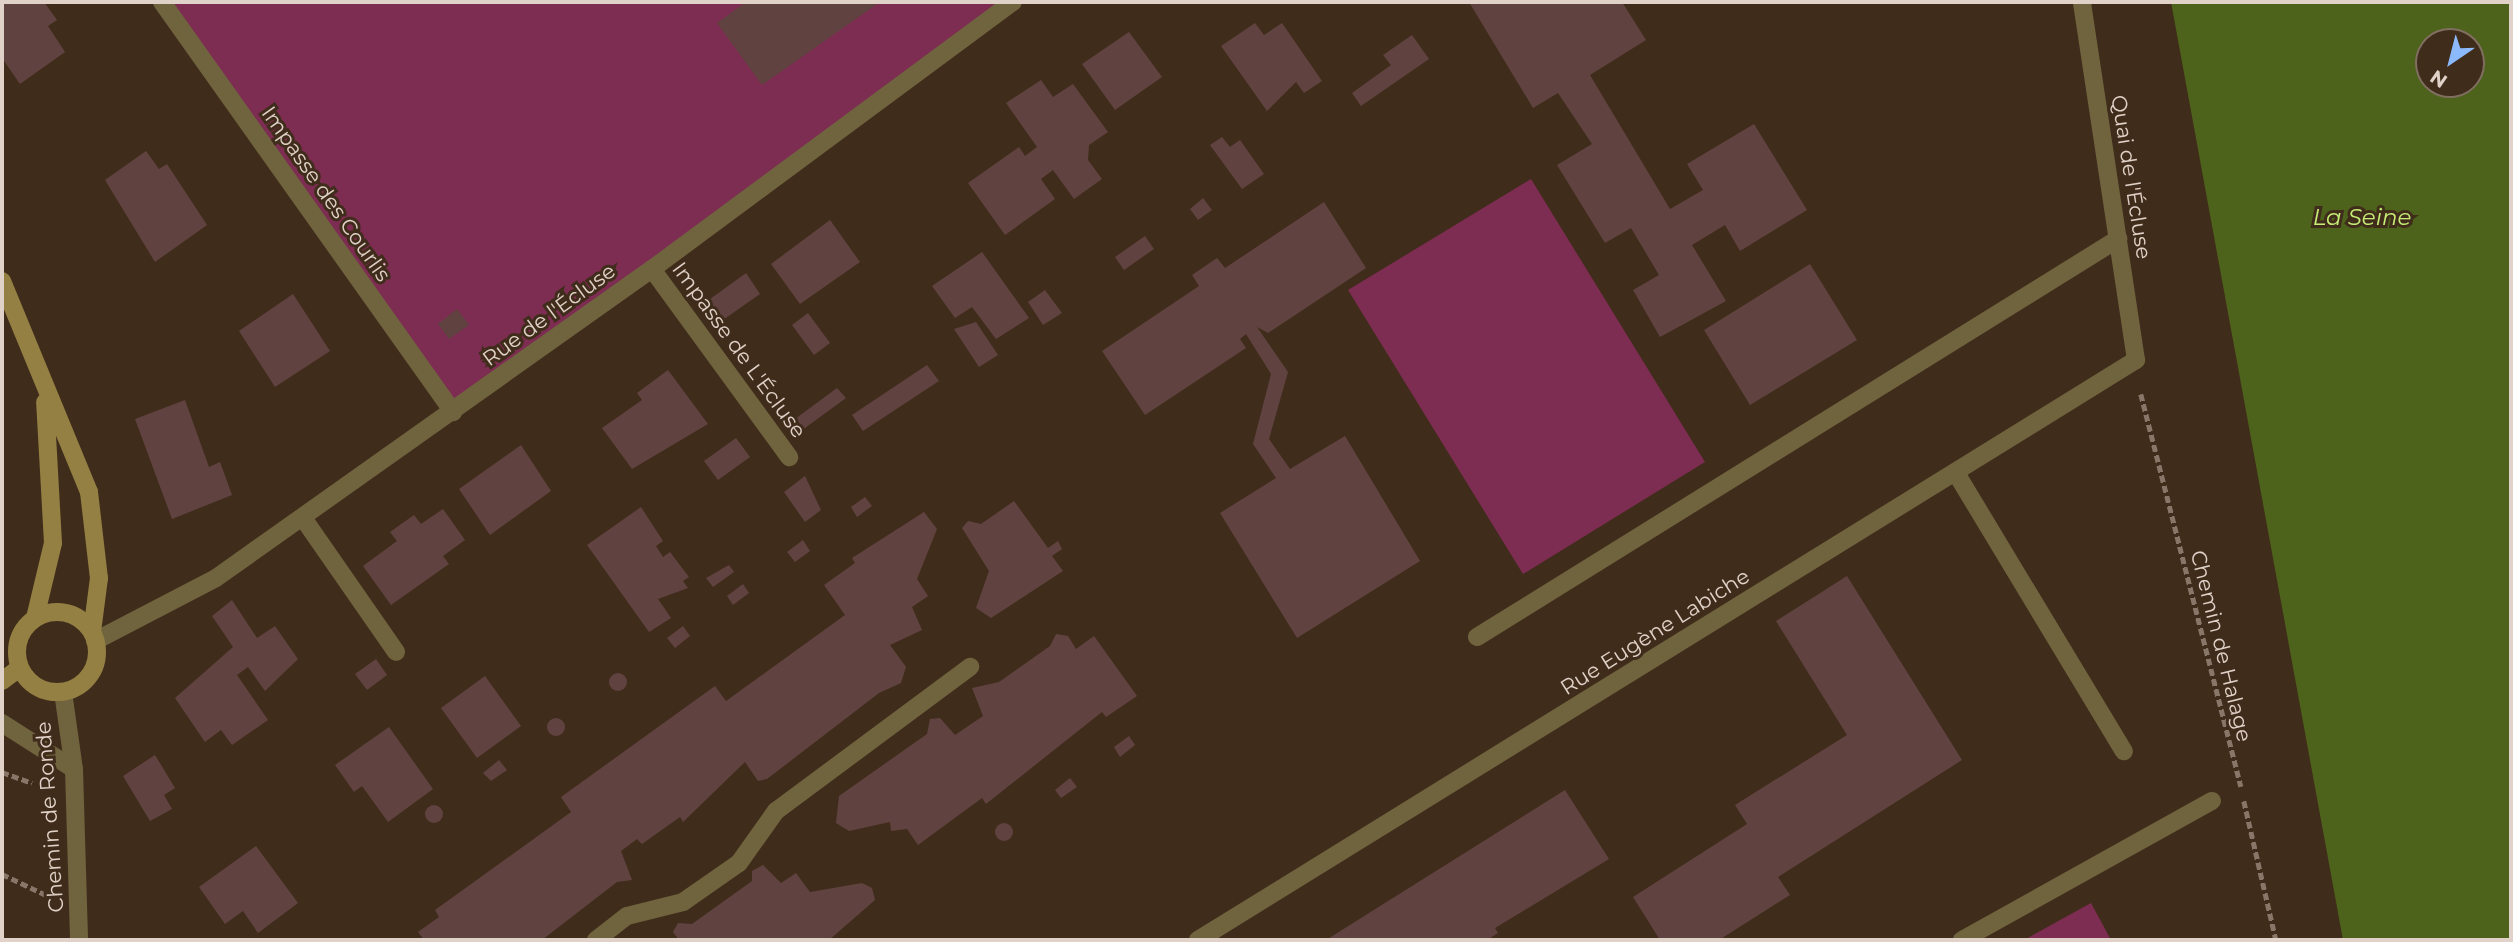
<!DOCTYPE html>
<html>
<head>
<meta charset="utf-8">
<style>
  body { margin:0 }
  #map { position:relative; width:2513px; height:942px; overflow:hidden; background:#402c1b; font-family:Montserrat,sans-serif }
  div>[style] { position:absolute }
  [style*='--x'] { left:calc(var(--x)*1px); top:calc(var(--y)*1px); width:calc(var(--w)*1px); rotate:calc(var(--a)*1deg) }
  .green>* { inset:0; background:#7d2d52 }
  .water>* { inset:0; background:#4d621a }
  .building>* { inset:0; background:#604340 }
  .round { border-radius:50% }
  .path>* { height:4.5px; margin-top:-2.25px; transform-origin:0; background:repeating-linear-gradient(90deg,#887669 0 7px,transparent 0 10.5px) }
  .lane>* { height:18px; margin:-9px; padding:0 9px; transform-origin:9px; border-radius:9px; background:#70643f }
  .street>* { height:18px; margin:-9px; padding:0 9px; transform-origin:9px; border-radius:9px; background:#70643f }
  .secondary>* { height:18px; margin:-9px; padding:0 9px; transform-origin:9px; border-radius:9px; background:#948043 }
  .secondary>.ring { margin:-9px; padding:0; box-sizing:content-box; background:none; border:18px solid #948043; border-radius:50% }
  span { translate:-50% -50%; white-space:nowrap; text-align:center; line-height:1.15; -webkit-text-stroke:6px #402c1b; paint-order:stroke }
  .street-label { font-size:21px; color:#e0d2c8 }
  .water-label { font-size:23px; color:#c5ed75; font-style:italic }
  .frame { position:absolute; inset:0; border:4px solid #e0d2c8; pointer-events:none }
  .north { position:absolute; left:2415px; top:28px; width:70px; height:70px; box-sizing:border-box; background:#402c1b; border:2px solid #806e60; border-radius:50%; rotate:215deg; font-size:19px; font-weight:700; line-height:28px; text-align:center; color:#e0d2c8 }
  .north::after { content:''; display:block; margin:auto; width:24px; height:32px; background:#8cb9fc; clip-path:polygon(50% 0,100% 100%,50% 72%,0 100%) }
</style>
</head>
<body>
<div id="map">
  <div class="green">
    <i style="clip-path:polygon(162px 2px,1011px 2px,453px 412px)"></i>
    <i style="clip-path:polygon(1531px 179px,1705px 462px,1523px 574px,1348px 290px)"></i>
    <i style="clip-path:polygon(2091px 903px,2111px 940px,2024px 940px)"></i>
  </div>
  <div class="water">
    <i style="clip-path:polygon(evenodd,2171px 2px,2511px 2px,2511px 940px,2343px 940px,2171px 2px,2429px 42px,2471px 42px,2471px 84px,2429px 84px,2429px 42px)"></i>
  </div>
  <div class="building">
    <i style="clip-path:polygon(2px 2px,44px 2px,57px 20px,48px 26px,65px 52px,20px 84px,2px 58px)"></i>
    <i style="clip-path:polygon(746px 2px,880px 2px,762px 85px,717px 23px)"></i>
    <i style="clip-path:polygon(1469px 2px,1622px 2px,1646px 40px,1590px 75px,1670px 209px,1703px 190px,1687px 164px,1754px 124px,1807px 210px,1740px 251px,1725px 225px,1692px 245px,1726px 301px,1660px 337px,1633px 290px,1659px 275px,1631px 228px,1605px 243px,1557px 165px,1592px 144px,1558px 93px,1533px 108px)"></i>
    <i style="clip-path:polygon(1255px 23px,1264px 35px,1282px 23px,1322px 81px,1304px 93px,1296px 82px,1267px 111px,1221px 46px)"></i>
    <i style="clip-path:polygon(1129px 32px,1162px 77px,1115px 110px,1082px 64px)"></i>
    <i style="clip-path:polygon(1412px 35px,1429px 59px,1361px 106px,1352px 93px,1391px 65px,1383px 55px)"></i>
    <i style="clip-path:polygon(1041px 80px,1053px 97px,1073px 84px,1108px 132px,1089px 145px,1088px 160px,1102px 179px,1074px 199px,1053px 170px,1041px 179px,1055px 199px,1005px 235px,968px 183px,1019px 147px,1025px 156px,1037px 147px,1006px 103px)"></i>
    <i style="clip-path:polygon(1222px 137px,1230px 147px,1240px 140px,1264px 174px,1242px 189px,1210px 145px)"></i>
    <i style="clip-path:polygon(146px 151px,159px 169px,167px 164px,207px 225px,155px 262px,105px 180px)"></i>
    <i style="clip-path:polygon(1203px 198px,1212px 210px,1198px 220px,1190px 209px)"></i>
    <i style="clip-path:polygon(1324px 202px,1366px 268px,1268px 333px,1257px 327px,1288px 372px,1269px 439px,1290px 469px,1345px 436px,1420px 561px,1297px 638px,1220px 513px,1276px 478px,1253px 444px,1271px 374px,1246px 334px,1240px 339px,1246px 348px,1145px 415px,1102px 351px,1199px 286px,1192px 275px,1217px 258px,1225px 268px)"></i>
    <i style="clip-path:polygon(830px 220px,860px 262px,800px 304px,771px 264px)"></i>
    <i style="clip-path:polygon(1145px 236px,1154px 249px,1124px 270px,1115px 257px)"></i>
    <i style="clip-path:polygon(982px 252px,1029px 318px,996px 339px,972px 307px,955px 318px,932px 286px)"></i>
    <i style="clip-path:polygon(1810px 264px,1857px 340px,1750px 405px,1704px 330px)"></i>
    <i style="clip-path:polygon(746px 273px,760px 294px,720px 322px,706px 302px)"></i>
    <i style="clip-path:polygon(1045px 290px,1062px 313px,1043px 325px,1028px 302px)"></i>
    <i style="clip-path:polygon(293px 294px,330px 351px,275px 387px,239px 331px)"></i>
    <i style="clip-path:polygon(457px 309px,469px 325px,449px 339px,438px 324px)"></i>
    <i style="clip-path:polygon(808px 313px,830px 343px,814px 355px,792px 325px)"></i>
    <i style="clip-path:polygon(976px 322px,998px 355px,979px 367px,954px 329px)"></i>
    <i style="clip-path:polygon(927px 365px,939px 381px,863px 431px,852px 415px)"></i>
    <i style="clip-path:polygon(668px 370px,708px 424px,632px 469px,602px 428px,642px 400px,637px 393px)"></i>
    <i style="clip-path:polygon(837px 388px,846px 398px,794px 436px,782px 420px,791px 413px,795px 419px)"></i>
    <i style="clip-path:polygon(185px 400px,209px 467px,220px 462px,232px 495px,172px 519px,135px 419px)"></i>
    <i style="clip-path:polygon(736px 438px,750px 457px,718px 480px,704px 461px)"></i>
    <i style="clip-path:polygon(521px 445px,551px 491px,490px 535px,459px 489px)"></i>
    <i style="clip-path:polygon(805px 476px,821px 510px,805px 522px,784px 492px)"></i>
    <i style="clip-path:polygon(865px 497px,872px 506px,857px 517px,851px 507px)"></i>
    <i style="clip-path:polygon(1014px 501px,1048px 548px,1058px 541px,1062px 549px,1052px 556px,1063px 571px,991px 618px,976px 608px,989px 571px,962px 528px,968px 521px,981px 524px)"></i>
    <i style="clip-path:polygon(641px 507px,663px 541px,656px 546px,663px 557px,670px 552px,689px 577px,683px 581px,688px 588px,658px 599px,671px 618px,649px 632px,587px 545px)"></i>
    <i style="clip-path:polygon(443px 509px,465px 540px,443px 556px,449px 564px,391px 605px,363px 566px,397px 541px,390px 532px,414px 515px,421px 524px)"></i>
    <i style="clip-path:polygon(924px 512px,937px 529px,917px 579px,928px 596px,912px 607px,922px 630px,890px 645px,906px 667px,901px 683px,879px 693px,767px 779px,758px 781px,745px 762px,683px 822px,680px 817px,642px 844px,637px 839px,621px 851px,632px 880px,617px 882px,542px 940px,424px 940px,418px 932px,439px 917px,435px 910px,571px 812px,561px 797px,715px 686px,726px 701px,845px 615px,824px 585px,855px 563px,852px 558px)"></i>
    <i style="clip-path:polygon(803px 540px,810px 551px,795px 562px,787px 552px)"></i>
    <i style="clip-path:polygon(729px 565px,734px 572px,713px 587px,706px 578px)"></i>
    <i style="clip-path:polygon(1847px 576px,1962px 760px,1778px 877px,1790px 895px,1719px 940px,1660px 940px,1633px 897px,1747px 824px,1735px 805px,1847px 735px,1776px 621px)"></i>
    <i style="clip-path:polygon(743px 584px,749px 593px,733px 605px,727px 596px)"></i>
    <i style="clip-path:polygon(232px 600px,257px 638px,275px 626px,298px 659px,265px 691px,248px 667px,237px 675px,268px 720px,232px 745px,221px 730px,205px 742px,175px 698px,233px 647px,212px 616px)"></i>
    <i style="clip-path:polygon(683px 626px,690px 636px,675px 648px,667px 638px)"></i>
    <i style="clip-path:polygon(1056px 634px,1068px 636px,1076px 649px,1094px 636px,1137px 696px,1106px 717px,1102px 712px,986px 804px,982px 798px,918px 845px,907px 829px,891px 831px,890px 822px,849px 831px,836px 823px,839px 796px,927px 734px,930px 719px,940px 718px,955px 735px,983px 716px,972px 688px,999px 682px,1050px 646px)"></i>
    <i style="clip-path:polygon(376px 659px,387px 675px,367px 690px,355px 674px)"></i>
    <i class="round" style="left:609px;top:673px;width:18px;height:18px"></i>
    <i style="clip-path:polygon(485px 676px,521px 726px,477px 758px,441px 708px)"></i>
    <i class="round" style="left:547px;top:718px;width:18px;height:18px"></i>
    <i style="clip-path:polygon(389px 727px,433px 789px,388px 822px,362px 786px,354px 792px,335px 765px)"></i>
    <i style="clip-path:polygon(1129px 736px,1135px 745px,1120px 757px,1114px 747px)"></i>
    <i style="clip-path:polygon(155px 755px,175px 788px,164px 795px,172px 809px,150px 821px,123px 776px)"></i>
    <i style="clip-path:polygon(499px 760px,507px 770px,491px 781px,483px 773px)"></i>
    <i style="clip-path:polygon(1070px 778px,1077px 787px,1061px 798px,1055px 790px)"></i>
    <i style="clip-path:polygon(1565px 790px,1609px 859px,1495px 928px,1498px 933px,1487px 940px,1326px 940px)"></i>
    <i class="round" style="left:425px;top:805px;width:18px;height:18px"></i>
    <i class="round" style="left:995px;top:823px;width:18px;height:18px"></i>
    <i style="clip-path:polygon(256px 846px,298px 903px,258px 933px,243px 911px,225px 924px,199px 887px)"></i>
    <i style="clip-path:polygon(763px 865px,781px 883px,796px 873px,810px 892px,862px 883px,872px 888px,875px 900px,829px 940px,679px 940px,673px 932px,678px 923px,692px 924px,752px 881px,752px 871px)"></i>
  </div>
  <div class="path">
    <i style="--x:2141;--y:394;--w:405;--a:75.7"></i>
    <i style="--x:2;--y:772;--w:32;--a:20"></i>
    <i style="--x:2244;--y:801;--w:143;--a:77"></i>
    <i style="--x:2;--y:874;--w:49;--a:25.5"></i>
  </div>
  <div class="lane">
    <i style="--x:1956;--y:473;--w:325;--a:58.9"></i>
    <i style="--x:303;--y:518;--w:163;--a:55.2"></i>
    <i style="--x:1477;--y:637;--w:755;--a:-31.84"></i>
    <i style="--x:596;--y:940;--w:39;--a:-38"></i>
    <i style="--x:627;--y:916;--w:58;--a:-14"></i>
    <i style="--x:683;--y:902;--w:68;--a:-34.9"></i>
    <i style="--x:739;--y:863;--w:64;--a:-54.6"></i>
    <i style="--x:776;--y:811;--w:242;--a:-36.6"></i>
    <i style="--x:1962;--y:940;--w:286;--a:-29.1"></i>
  </div>
  <div class="street">
    <i style="--x:162;--y:2;--w:503;--a:54.63"></i>
    <i style="--x:652;--y:269;--w:233;--a:53.9"></i>
    <i style="--x:95;--y:641;--w:136;--a:-27.5"></i>
    <i style="--x:216;--y:578;--w:534;--a:-35.33"></i>
    <i style="--x:652;--y:269;--w:449;--a:-36.5"></i>
    <i style="--x:63;--y:692;--w:78;--a:81.9"></i>
    <i style="--x:74;--y:769;--w:171;--a:88.3"></i>
    <i style="--x:2;--y:723;--w:85;--a:32.6"></i>
    <i style="--x:1198;--y:940;--w:1103;--a:-31.73"></i>
    <i style="--x:2136;--y:360;--w:362;--a:-98.6"></i>
  </div>
  <div class="secondary">
    <i style="--x:2;--y:281;--w:228;--a:67.6"></i>
    <i style="--x:89;--y:492;--w:87;--a:83.4"></i>
    <i style="--x:99;--y:578;--w:54;--a:97.4"></i>
    <i class="ring" style="left:17px;top:612px;width:62px;height:62px"></i>
    <i style="--x:35;--y:618;--w:77;--a:-76.5"></i>
    <i style="--x:53;--y:543;--w:141;--a:-93.2"></i>
    <i style="--x:2;--y:681;--w:21;--a:-37"></i>
  </div>
  <div class="street-label">
    <span style="left:2131px;top:177px;rotate:81deg">Quai de l'Écluse</span>
    <span style="left:326px;top:194px;rotate:55deg">Impasse des Courlis</span>
    <span style="left:549px;top:315px;rotate:-36deg">Rue de l'Écluse</span>
    <span style="left:739px;top:350px;rotate:54deg">Impasse de L'Écluse</span>
    <span style="left:1655px;top:632px;rotate:-32deg">Rue Eugène Labiche</span>
    <span style="left:2221px;top:646px;rotate:76deg">Chemin de Halage</span>
    <span style="left:50px;top:817px;rotate:-94deg">Chemin de Ronde</span>
  </div>
  <div class="water-label">
    <span style="left:2362px;top:217px">La Seine</span>
  </div>
  <div class="frame"></div>
  <div class="north">N</div>
</div>
</body>
</html>
